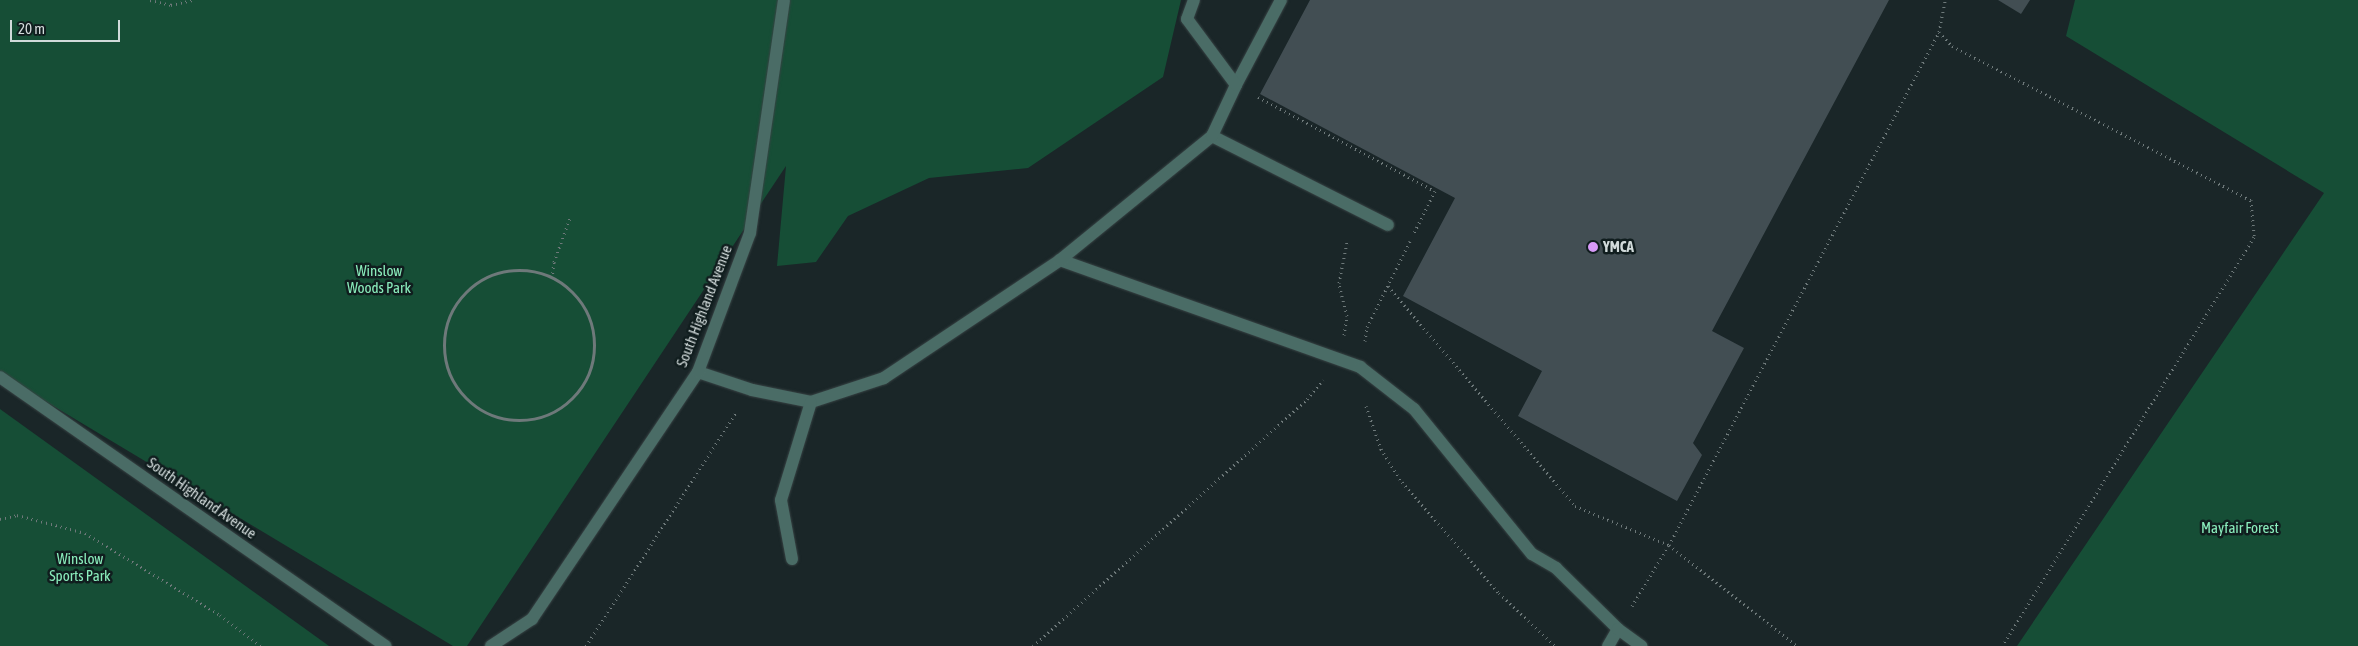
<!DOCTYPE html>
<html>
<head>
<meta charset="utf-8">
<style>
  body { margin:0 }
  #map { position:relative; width:2358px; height:646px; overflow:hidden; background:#1a2628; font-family:"Asap Condensed",sans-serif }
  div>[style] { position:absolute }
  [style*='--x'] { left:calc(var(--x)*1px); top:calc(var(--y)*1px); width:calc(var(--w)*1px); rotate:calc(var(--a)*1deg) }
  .green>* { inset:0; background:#164e36 }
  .building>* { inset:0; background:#424e53 }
  .path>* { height:3px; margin-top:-1.5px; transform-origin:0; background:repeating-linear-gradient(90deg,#6e797a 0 1px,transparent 0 5px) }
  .path>.ring { margin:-1.5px; padding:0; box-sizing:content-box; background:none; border:3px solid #6e797a; border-radius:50% }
  .roads { filter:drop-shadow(0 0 1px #374344) drop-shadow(0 0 1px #374344) }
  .minor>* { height:12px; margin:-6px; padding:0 6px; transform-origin:6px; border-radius:6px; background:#4a6c66 }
  .dots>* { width:14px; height:14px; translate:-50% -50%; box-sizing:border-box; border:2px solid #101d1e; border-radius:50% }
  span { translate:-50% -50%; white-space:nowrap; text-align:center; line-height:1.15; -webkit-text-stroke:5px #101d1e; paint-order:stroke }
  .poi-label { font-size:15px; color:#d1dada; font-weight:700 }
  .left { translate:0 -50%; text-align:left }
  .park-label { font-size:15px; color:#8aedbc }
  .street-label { font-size:15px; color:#d1dada }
  .scale { position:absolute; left:10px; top:20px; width:110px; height:22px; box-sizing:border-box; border:2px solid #d1dada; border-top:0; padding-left:6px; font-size:15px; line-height:18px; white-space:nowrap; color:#d1dada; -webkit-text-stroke:4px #101d1e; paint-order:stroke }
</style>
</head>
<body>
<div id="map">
  <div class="green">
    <i style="clip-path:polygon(0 0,1181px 0,1163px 77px,1028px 168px,929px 178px,848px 216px,816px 262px,777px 266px,786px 166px,467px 646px,453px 646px,0 374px)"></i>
    <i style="clip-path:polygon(2075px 0,2358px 0,2358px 646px,2017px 646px,2324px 193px,2066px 36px)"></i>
    <i style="clip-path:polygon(0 409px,311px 633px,329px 646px,0 646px)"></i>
  </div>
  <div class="building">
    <i style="clip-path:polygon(1310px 0,1889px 0,1712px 331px,1744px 348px,1693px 443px,1702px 455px,1677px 501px,1518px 416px,1542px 371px,1403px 296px,1455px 198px,1260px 94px)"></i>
    <i style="clip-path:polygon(1998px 0,2030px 0,2021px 14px)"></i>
  </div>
  <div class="path">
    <i style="--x:150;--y:0;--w:22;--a:13"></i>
    <i style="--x:171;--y:5;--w:23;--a:-13"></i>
    <i style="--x:1939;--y:32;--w:33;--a:-79"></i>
    <i style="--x:1258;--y:97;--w:200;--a:28"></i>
    <i style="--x:1435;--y:191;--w:47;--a:116.6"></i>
    <i class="ring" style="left:444px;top:270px;width:147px;height:147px"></i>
    <i style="--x:552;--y:278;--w:16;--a:-83"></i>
    <i style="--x:554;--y:262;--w:47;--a:-70"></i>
    <i style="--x:1388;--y:286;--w:289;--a:49.6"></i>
    <i style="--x:1575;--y:506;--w:102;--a:22.5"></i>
    <i style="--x:1669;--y:545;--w:163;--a:38.3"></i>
    <i style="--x:1344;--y:335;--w:19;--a:-81"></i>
    <i style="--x:1347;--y:316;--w:34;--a:-104"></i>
    <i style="--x:1339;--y:283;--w:42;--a:-79"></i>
    <i style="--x:1365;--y:341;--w:14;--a:-82"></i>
    <i style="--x:1367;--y:327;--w:96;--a:-63.4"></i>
    <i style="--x:1366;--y:406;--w:46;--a:70.8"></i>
    <i style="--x:1381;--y:449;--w:39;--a:58"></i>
    <i style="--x:1402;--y:482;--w:147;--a:48.9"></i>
    <i style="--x:1499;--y:593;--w:77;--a:43.4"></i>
    <i style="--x:0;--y:519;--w:17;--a:-13"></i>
    <i style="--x:17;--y:515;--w:70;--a:14.8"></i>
    <i style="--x:85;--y:533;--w:158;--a:31.3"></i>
    <i style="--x:220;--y:615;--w:51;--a:37.1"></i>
    <i style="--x:1632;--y:606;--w:71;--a:-58.8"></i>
    <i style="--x:1669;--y:545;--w:580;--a:-62.24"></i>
    <i style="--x:1939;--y:32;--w:19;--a:47"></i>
    <i style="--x:1952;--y:46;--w:336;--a:27.3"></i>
    <i style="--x:2251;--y:200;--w:37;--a:85"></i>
    <i style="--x:2254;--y:237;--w:480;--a:121.6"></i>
    <i style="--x:586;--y:646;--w:279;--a:-57.3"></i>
    <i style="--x:1033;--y:646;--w:369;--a:-42"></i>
    <i style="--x:1307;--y:399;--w:25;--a:-50"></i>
  </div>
  <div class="roads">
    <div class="minor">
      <i style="--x:1236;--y:85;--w:96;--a:-62.1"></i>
      <i style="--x:1212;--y:136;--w:197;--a:26.8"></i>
      <i style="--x:1060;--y:260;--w:319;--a:19.6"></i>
      <i style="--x:1360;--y:367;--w:68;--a:37.9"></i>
      <i style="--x:1414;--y:409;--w:187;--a:50.9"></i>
      <i style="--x:1532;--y:554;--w:28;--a:30"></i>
      <i style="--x:1556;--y:568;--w:87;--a:44.5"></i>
      <i style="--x:1618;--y:629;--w:20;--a:120"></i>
      <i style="--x:698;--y:372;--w:57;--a:18.4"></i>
      <i style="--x:752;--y:390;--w:60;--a:11.5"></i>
      <i style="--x:811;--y:402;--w:77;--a:-18.2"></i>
      <i style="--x:884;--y:378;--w:212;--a:-33.8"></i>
      <i style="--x:1060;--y:260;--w:196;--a:-39.2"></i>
      <i style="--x:1212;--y:136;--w:56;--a:-64.8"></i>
      <i style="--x:1236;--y:85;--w:82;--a:-126.6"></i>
      <i style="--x:1187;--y:19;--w:20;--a:-70"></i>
      <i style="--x:0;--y:377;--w:470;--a:34.9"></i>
      <i style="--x:792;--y:559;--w:60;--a:-100.6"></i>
      <i style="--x:781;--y:500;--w:102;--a:-73"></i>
      <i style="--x:1618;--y:629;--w:29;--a:36"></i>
      <i style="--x:491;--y:646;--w:49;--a:-33.4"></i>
      <i style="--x:532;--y:619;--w:298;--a:-56.1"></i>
      <i style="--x:698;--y:372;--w:148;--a:-69.5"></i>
      <i style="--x:750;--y:233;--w:235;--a:-81.7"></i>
    </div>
  </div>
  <div class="dots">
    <i style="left:1593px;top:247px;background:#d89af8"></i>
  </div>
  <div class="poi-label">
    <span class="left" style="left:1603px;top:247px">YMCA</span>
  </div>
  <div class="park-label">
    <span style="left:379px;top:279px">Winslow<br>Woods Park</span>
    <span style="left:2240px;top:528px">Mayfair Forest</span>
    <span style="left:80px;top:567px">Winslow<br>Sports Park</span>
  </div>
  <div class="street-label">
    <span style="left:704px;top:306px;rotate:-69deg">South Highland Avenue</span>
    <span style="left:202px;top:498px;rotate:35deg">South Highland Avenue</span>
  </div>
  <div class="scale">20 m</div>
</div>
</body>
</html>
